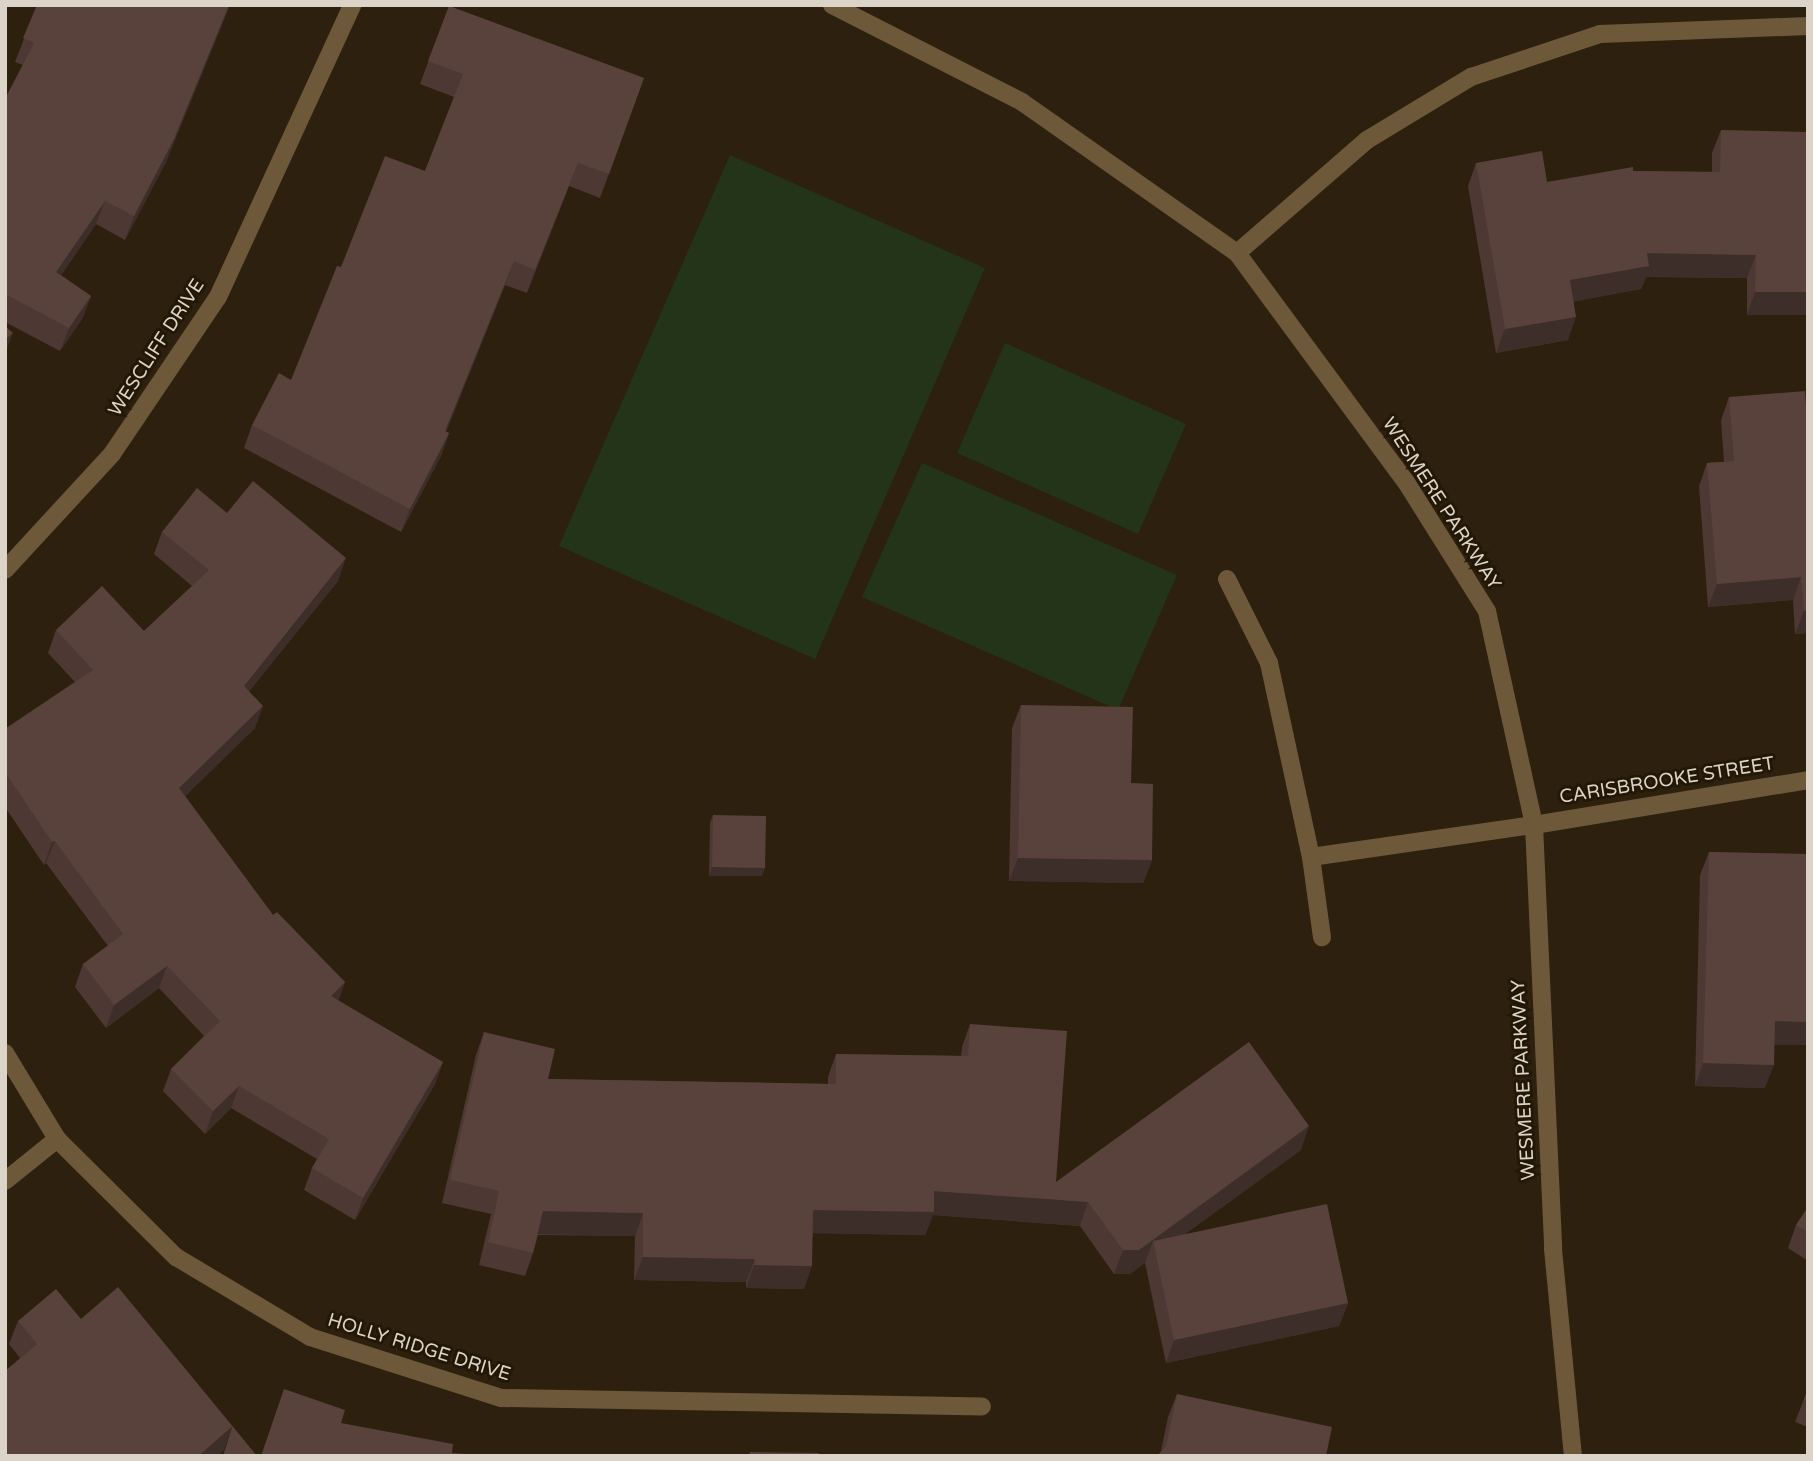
<!DOCTYPE html>
<html>
<head>
<meta charset="utf-8">
<style>
  body { margin:0 }
  #map { position:relative; width:1813px; height:1461px; overflow:hidden; background:#2d200f; font-family:"Varela Round",sans-serif }
  div>[style] { position:absolute }
  [style*='--x'] { left:calc(var(--x)*1px); top:calc(var(--y)*1px); width:calc(var(--w)*1px); rotate:calc(var(--a)*1deg) }
  .green>* { inset:0; background:#233418 }
  .service>* { height:18px; margin:-9px; padding:0 9px; transform-origin:9px; border-radius:9px; background:#6e583a }
  .minor>* { height:18px; margin:-9px; padding:0 9px; transform-origin:9px; border-radius:9px; background:#6e583a }
  .wall>* { inset:0; background:#4d3834 }
  .shaded-wall>* { inset:0; background:#3e2e2a }
  .building>* { inset:0; background:#59413c }
  span { translate:-50% -50%; white-space:nowrap; text-align:center; line-height:1.15; -webkit-text-stroke:6px #231706; paint-order:stroke }
  .street-label { font-size:19px; color:#ddd4c9 }
  .frame { position:absolute; inset:0; border:7px solid #ddd4c9; pointer-events:none }
</style>
</head>
<body>
<div id="map">
  <div class="green">
    <i style="clip-path:polygon(730px 155px,985px 268px,815px 659px,559px 546px)"></i>
    <i style="clip-path:polygon(1005px 343px,1186px 424px,1138px 534px,957px 453px)"></i>
    <i style="clip-path:polygon(922px 463px,1177px 575px,1118px 710px,862px 597px)"></i>
  </div>
  <div class="service">
    <i style="--x:1227;--y:579;--w:94;--a:63.4"></i>
    <i style="--x:1269;--y:663;--w:198;--a:77.8"></i>
    <i style="--x:1311;--y:857;--w:225;--a:-8.2"></i>
    <i style="--x:1311;--y:857;--w:81;--a:82.2"></i>
  </div>
  <div class="minor">
    <i style="--x:832;--y:5;--w:213;--a:27"></i>
    <i style="--x:1022;--y:102;--w:263;--a:35.1"></i>
    <i style="--x:1237;--y:253;--w:285;--a:53.6"></i>
    <i style="--x:1406;--y:482;--w:152;--a:57.9"></i>
    <i style="--x:1487;--y:611;--w:219;--a:77.6"></i>
    <i style="--x:1534;--y:825;--w:424;--a:87.4"></i>
    <i style="--x:1553;--y:1249;--w:208;--a:84.5"></i>
    <i style="--x:1237;--y:253;--w:172;--a:-41"></i>
    <i style="--x:1367;--y:140;--w:122;--a:-31.2"></i>
    <i style="--x:1471;--y:77;--w:136;--a:-18.4"></i>
    <i style="--x:1600;--y:34;--w:208;--a:-2.2"></i>
    <i style="--x:5;--y:570;--w:158;--a:-47.3"></i>
    <i style="--x:112;--y:454;--w:189;--a:-56"></i>
    <i style="--x:218;--y:297;--w:321;--a:-65.3"></i>
    <i style="--x:1534;--y:825;--w:278;--a:-9.3"></i>
    <i style="--x:5;--y:1053;--w:100;--a:58.8"></i>
    <i style="--x:57;--y:1139;--w:168;--a:44.8"></i>
    <i style="--x:176;--y:1257;--w:156;--a:30.8"></i>
    <i style="--x:310;--y:1337;--w:201;--a:17.7"></i>
    <i style="--x:501;--y:1398;--w:481;--a:1"></i>
    <i style="--x:5;--y:1181;--w:67;--a:-38.9"></i>
  </div>
  <div class="wall">
    <i style="clip-path:polygon(37px 5px,230px 5px,166px 162px,125px 240px,96px 224px,61px 275px,91px 296px,82px 319px,60px 351px,5px 322px,5px 99px,23px 65px,15px 62px)"></i>
    <i style="clip-path:polygon(449px 6px,644px 78px,600px 198px,569px 186px,527px 293px,505px 285px,446px 432px,449px 433px,441px 456px,401px 532px,244px 448px,252px 425px,291px 380px,425px 171px,454px 97px,420px 84px)"></i>
    <i style="clip-path:polygon(1721px 130px,1808px 315px,1747px 315px,1747px 278px,1646px 277px,1641px 289px,1574px 301px,1568px 340px,1496px 353px,1468px 186px,1476px 163px,1547px 182px,1633px 171px,1712px 172px,1712px 153px)"></i>
    <i style="clip-path:polygon(1729px 397px,1808px 435px,1808px 633px,1795px 634px,1793px 600px,1708px 607px,1699px 486px,1707px 463px,1724px 462px,1721px 420px)"></i>
    <i style="clip-path:polygon(227px 513px,338px 581px,249px 691px,255px 728px,185px 796px,273px 915px,345px 982px,338px 1001px,443px 1062px,435px 1084px,355px 1220px,304px 1190px,312px 1168px,317px 1159px,231px 1108px,205px 1134px,163px 1091px,171px 1069px,204px 1036px,159px 988px,106px 1028px,75px 987px,83px 964px,108px 946px,46px 863px,44px 865px,5px 807px,5px 729px,75px 682px,48px 653px,56px 630px,144px 631px,192px 586px,154px 554px,162px 532px)"></i>
    <i style="clip-path:polygon(1021px 705px,1131px 783px,1152px 860px,1143px 883px,1009px 881px,1012px 728px)"></i>
    <i style="clip-path:polygon(713px 815px,762px 876px,709px 876px,710px 823px)"></i>
    <i style="clip-path:polygon(1709px 852px,1808px 854px,1808px 1045px,1774px 1045px,1765px 1088px,1695px 1086px,1700px 875px)"></i>
    <i style="clip-path:polygon(970px 1024px,1056px 1182px,1301px 1150px,1185px 1234px,1348px 1303px,1339px 1326px,1166px 1363px,1145px 1263px,1130px 1274px,1114px 1274px,1080px 1226px,933px 1215px,925px 1235px,813px 1233px,804px 1289px,746px 1288px,746px 1282px,634px 1280px,635px 1236px,538px 1235px,533px 1253px,525px 1276px,479px 1265px,491px 1214px,442px 1203px,476px 1055px,484px 1032px,548px 1079px,828px 1084px,828px 1077px,836px 1054px,961px 1056px,962px 1047px)"></i>
    <i style="clip-path:polygon(1808px 1207px,1808px 1261px,1788px 1248px,1796px 1225px)"></i>
    <i style="clip-path:polygon(81px 1319px,224px 1450px,217px 1456px,5px 1456px,20px 1358px,9px 1344px,18px 1321px)"></i>
    <i style="clip-path:polygon(1808px 1389px,1808px 1427px,1795px 1422px)"></i>
    <i style="clip-path:polygon(1177px 1394px,1326px 1456px,1161px 1451px,1168px 1417px)"></i>
  </div>
  <div class="shaded-wall">
    <i style="clip-path:polygon(229px 5px,230px 5px,166px 162px,125px 240px,134px 216px)"></i>
    <i style="clip-path:polygon(578px 163px,569px 186px,527px 293px,535px 270px)"></i>
    <i style="clip-path:polygon(105px 201px,96px 224px,48px 295px,56px 272px)"></i>
    <i style="clip-path:polygon(1647px 253px,1756px 255px,1747px 278px,1646px 277px,1641px 289px,1562px 304px,1570px 280px)"></i>
    <i style="clip-path:polygon(514px 261px,505px 285px,437px 454px,445px 431px)"></i>
    <i style="clip-path:polygon(1755px 292px,1808px 292px,1808px 315px,1747px 315px)"></i>
    <i style="clip-path:polygon(91px 296px,82px 319px,60px 351px,69px 328px)"></i>
    <i style="clip-path:polygon(1576px 317px,1568px 340px,1496px 353px,1505px 329px)"></i>
    <i style="clip-path:polygon(13px 333px,5px 354px,5px 340px)"></i>
    <i style="clip-path:polygon(449px 433px,441px 456px,401px 532px,410px 509px)"></i>
    <i style="clip-path:polygon(346px 558px,338px 581px,236px 708px,244px 686px)"></i>
    <i style="clip-path:polygon(1801px 577px,1793px 600px,1708px 607px,1717px 584px)"></i>
    <i style="clip-path:polygon(1808px 610px,1808px 633px,1795px 634px,1804px 611px)"></i>
    <i style="clip-path:polygon(263px 706px,255px 728px,171px 810px,179px 788px)"></i>
    <i style="clip-path:polygon(55px 841px,46px 863px,44px 865px,52px 842px)"></i>
    <i style="clip-path:polygon(1018px 858px,1152px 860px,1143px 883px,1009px 881px)"></i>
    <i style="clip-path:polygon(712px 867px,765px 868px,762px 876px,709px 876px)"></i>
    <i style="clip-path:polygon(167px 966px,159px 988px,106px 1028px,114px 1005px)"></i>
    <i style="clip-path:polygon(345px 982px,337px 1005px,331px 996px)"></i>
    <i style="clip-path:polygon(1775px 1021px,1808px 1022px,1808px 1045px,1766px 1045px)"></i>
    <i style="clip-path:polygon(443px 1062px,435px 1084px,355px 1220px,363px 1198px)"></i>
    <i style="clip-path:polygon(1703px 1063px,1774px 1065px,1765px 1088px,1695px 1086px)"></i>
    <i style="clip-path:polygon(239px 1086px,231px 1108px,205px 1134px,213px 1111px)"></i>
    <i style="clip-path:polygon(1309px 1126px,1301px 1150px,1156px 1255px,1153px 1241px,1145px 1263px,1130px 1274px,1114px 1274px,1123px 1250px)"></i>
    <i style="clip-path:polygon(934px 1191px,1088px 1202px,1080px 1226px,933px 1215px,925px 1235px,805px 1233px,813px 1210px)"></i>
    <i style="clip-path:polygon(543px 1211px,643px 1213px,635px 1236px,534px 1234px)"></i>
    <i style="clip-path:polygon(643px 1257px,755px 1259px,746px 1282px,634px 1280px)"></i>
    <i style="clip-path:polygon(754px 1265px,812px 1266px,804px 1289px,746px 1288px)"></i>
    <i style="clip-path:polygon(1348px 1303px,1339px 1326px,1166px 1363px,1174px 1340px)"></i>
    <i style="clip-path:polygon(232px 1427px,224px 1450px,217px 1456px,198px 1456px)"></i>
  </div>
  <div class="building">
    <i style="clip-path:polygon(37px 5px,229px 5px,174px 139px,134px 216px,105px 201px,56px 272px,91px 296px,69px 328px,5px 294px,5px 99px,34px 43px,23px 38px)"></i>
    <i style="clip-path:polygon(449px 6px,644px 78px,609px 174px,578px 163px,535px 270px,514px 261px,445px 431px,449px 433px,410px 509px,252px 425px,279px 373px,291px 380px,337px 266px,341px 267px,385px 156px,425px 171px,463px 74px,428px 61px)"></i>
    <i style="clip-path:polygon(1721px 130px,1808px 132px,1808px 292px,1755px 292px,1756px 255px,1647px 253px,1649px 266px,1570px 280px,1576px 317px,1505px 329px,1476px 163px,1542px 151px,1547px 182px,1633px 167px,1633px 171px,1720px 172px)"></i>
    <i style="clip-path:polygon(5px 326px,13px 333px,5px 340px)"></i>
    <i style="clip-path:polygon(1805px 391px,1808px 435px,1808px 610px,1804px 611px,1801px 577px,1717px 584px,1707px 463px,1734px 461px,1729px 397px)"></i>
    <i style="clip-path:polygon(253px 481px,346px 558px,244px 686px,263px 706px,179px 788px,273px 915px,277px 912px,345px 982px,331px 996px,443px 1062px,363px 1198px,312px 1168px,329px 1139px,239px 1086px,213px 1111px,171px 1069px,220px 1021px,167px 966px,114px 1005px,83px 964px,123px 934px,55px 841px,52px 842px,5px 772px,5px 729px,93px 670px,56px 630px,102px 586px,144px 631px,209px 570px,162px 532px,197px 488px,227px 513px)"></i>
    <i style="clip-path:polygon(1021px 705px,1133px 707px,1131px 783px,1153px 784px,1152px 860px,1018px 858px)"></i>
    <i style="clip-path:polygon(713px 815px,766px 816px,765px 868px,712px 867px)"></i>
    <i style="clip-path:polygon(1709px 852px,1808px 854px,1808px 1022px,1775px 1021px,1774px 1065px,1703px 1063px)"></i>
    <i style="clip-path:polygon(970px 1024px,1067px 1031px,1056px 1182px,1249px 1042px,1309px 1126px,1139px 1250px,1123px 1250px,1088px 1202px,934px 1191px,934px 1212px,813px 1210px,812px 1266px,754px 1265px,755px 1259px,643px 1257px,643px 1213px,543px 1211px,533px 1253px,488px 1242px,499px 1191px,450px 1180px,484px 1032px,555px 1049px,548px 1079px,836px 1084px,836px 1054px,968px 1056px)"></i>
    <i style="clip-path:polygon(1327px 1204px,1348px 1303px,1174px 1340px,1153px 1241px)"></i>
    <i style="clip-path:polygon(1808px 1207px,1808px 1232px,1796px 1225px)"></i>
    <i style="clip-path:polygon(118px 1287px,257px 1456px,223px 1456px,232px 1427px,198px 1456px,5px 1456px,5px 1371px,37px 1344px,18px 1321px,56px 1289px,81px 1319px)"></i>
    <i style="clip-path:polygon(284px 1389px,345px 1410px,341px 1423px,453px 1444px,452px 1453px,497px 1456px,261px 1456px)"></i>
    <i style="clip-path:polygon(1808px 1389px,1808px 1401px,1804px 1399px)"></i>
    <i style="clip-path:polygon(1177px 1394px,1332px 1427px,1326px 1456px,1157px 1456px,1166px 1446px)"></i>
    <i style="clip-path:polygon(750px 1452px,819px 1453px,819px 1456px,749px 1456px)"></i>
  </div>
  <div class="street-label">
    <span style="left:157px;top:348px;rotate:-57deg">WESCLIFF DRIVE</span>
    <span style="left:1441px;top:504px;rotate:57deg">WESMERE PARKWAY</span>
    <span style="left:1667px;top:781px;rotate:-9deg">CARISBROOKE STREET</span>
    <span style="left:1524px;top:1080px;rotate:-93deg">WESMERE PARKWAY</span>
    <span style="left:419px;top:1348px;rotate:17deg">HOLLY RIDGE DRIVE</span>
  </div>
  <div class="frame"></div>
</div>
</body>
</html>
